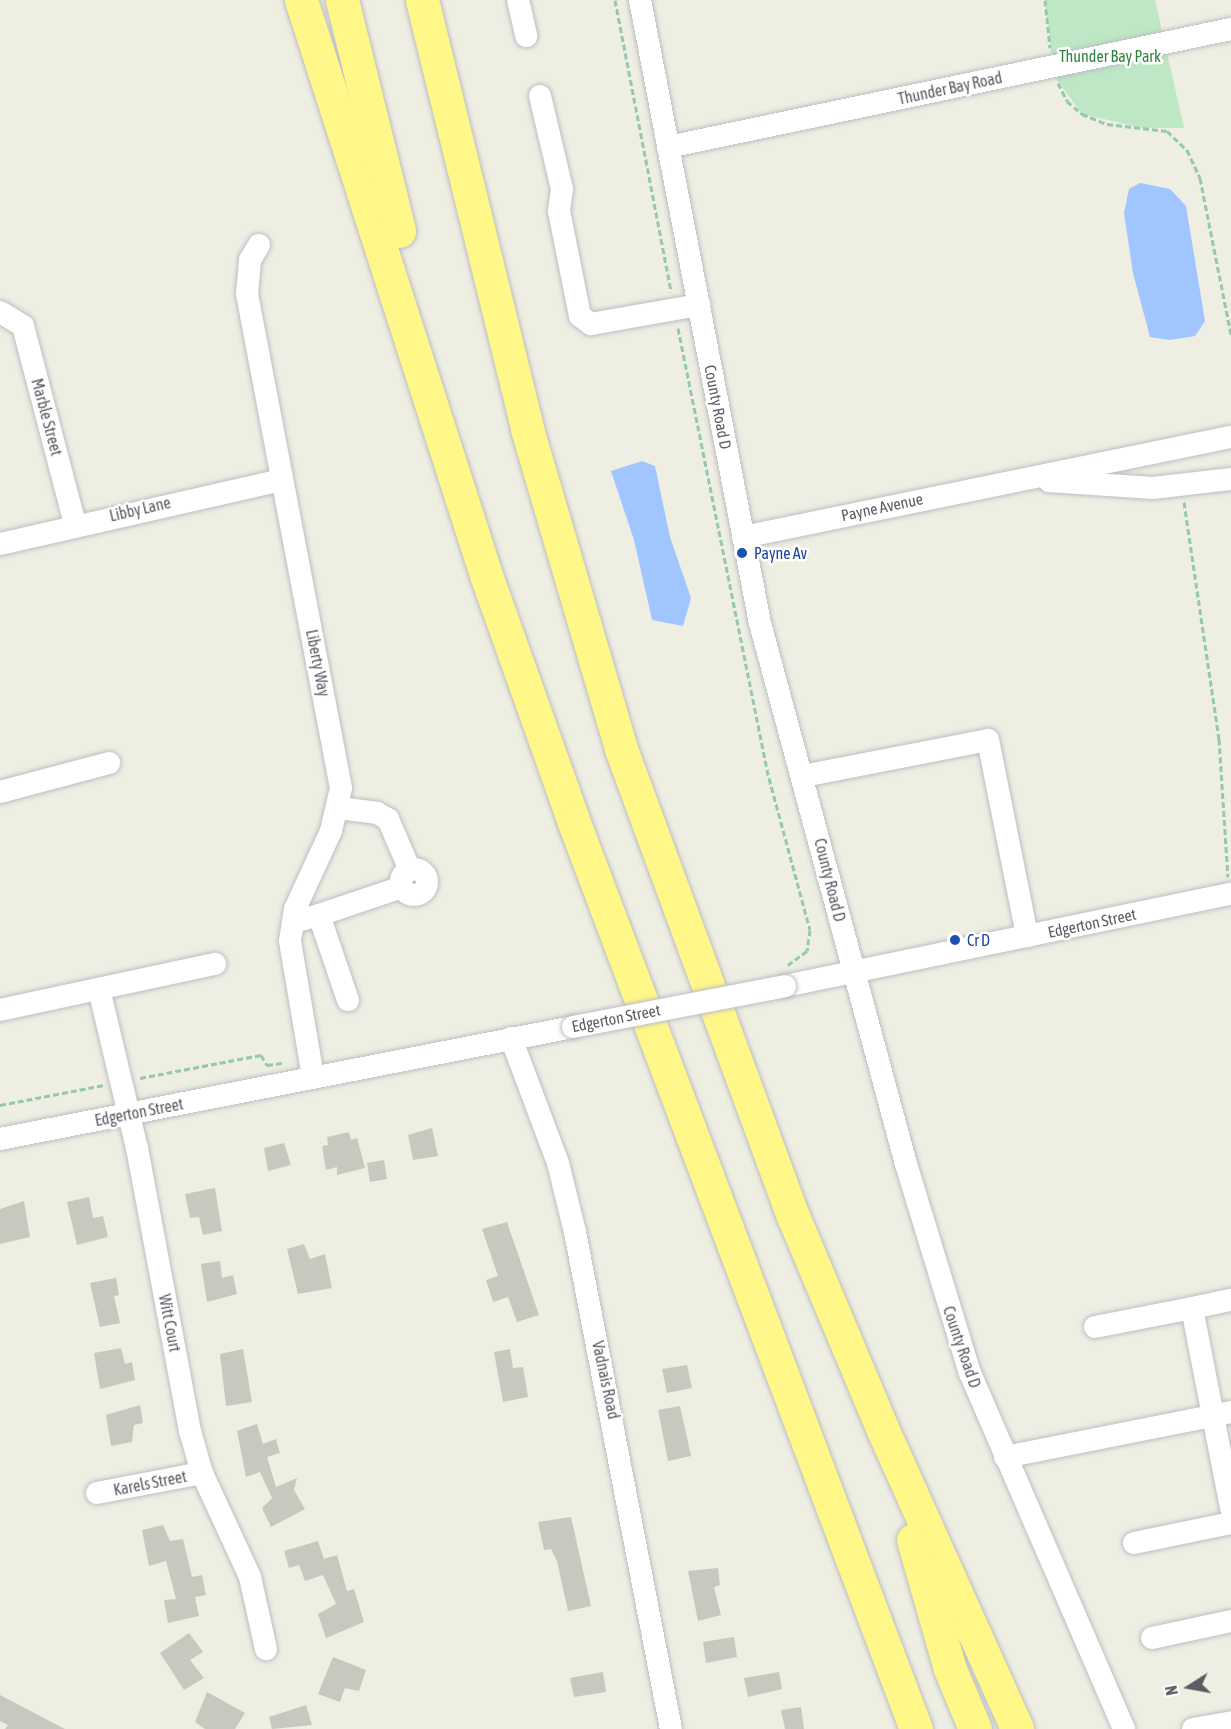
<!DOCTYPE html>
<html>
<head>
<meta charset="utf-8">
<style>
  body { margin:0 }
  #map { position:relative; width:1231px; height:1729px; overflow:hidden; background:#eeeee2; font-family:"Asap Condensed",sans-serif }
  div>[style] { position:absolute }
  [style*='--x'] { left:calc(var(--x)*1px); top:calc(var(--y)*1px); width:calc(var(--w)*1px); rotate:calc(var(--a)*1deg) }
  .green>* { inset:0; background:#bde7c5 }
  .water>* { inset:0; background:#a1c5ff }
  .building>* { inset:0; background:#c9c8bf }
  .path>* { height:3px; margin-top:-1.5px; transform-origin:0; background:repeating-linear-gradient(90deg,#95c8ae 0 6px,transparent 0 9px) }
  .roads { filter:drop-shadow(0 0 2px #bcbec4) drop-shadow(0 0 2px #bcbec4) }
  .minor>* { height:22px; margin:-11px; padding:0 11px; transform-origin:11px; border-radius:11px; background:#fff }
  .minor>.ring { margin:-11px; padding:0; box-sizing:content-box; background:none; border:22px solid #fff; border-radius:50% }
  .highway>* { height:33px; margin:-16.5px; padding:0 16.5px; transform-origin:16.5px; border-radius:16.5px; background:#fff788 }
  .bridges { filter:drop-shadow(0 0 2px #bcbec4) drop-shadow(0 0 2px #bcbec4) }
  .minor-bridge>* { height:22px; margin:-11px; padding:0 11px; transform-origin:11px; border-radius:11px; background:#fff }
  .dots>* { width:16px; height:16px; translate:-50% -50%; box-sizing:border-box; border:3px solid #fff; border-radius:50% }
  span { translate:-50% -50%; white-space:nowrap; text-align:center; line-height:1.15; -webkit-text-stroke:5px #fff; paint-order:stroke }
  .park-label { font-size:16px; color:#308644 }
  .street-label { font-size:16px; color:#5a5d64 }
  .transit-label { font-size:16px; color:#164399 }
  .left { translate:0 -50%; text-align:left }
  .north { position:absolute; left:1159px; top:1657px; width:60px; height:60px; -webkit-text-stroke:4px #fff; paint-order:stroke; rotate:259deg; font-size:16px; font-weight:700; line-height:24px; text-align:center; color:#5a5d64 }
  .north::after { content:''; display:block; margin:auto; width:21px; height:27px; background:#5a5d64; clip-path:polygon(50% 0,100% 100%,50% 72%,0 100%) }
</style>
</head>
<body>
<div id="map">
  <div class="green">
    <i style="clip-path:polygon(1045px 0,1155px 0,1184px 128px,1143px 128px,1082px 114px,1054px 76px)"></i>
  </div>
  <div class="water">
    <i style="clip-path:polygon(1140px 183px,1170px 189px,1186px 206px,1205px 321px,1195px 336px,1170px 340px,1150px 337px,1133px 273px,1124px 213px,1129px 189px)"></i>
    <i style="clip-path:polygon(642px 461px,655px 466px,670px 537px,691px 598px,683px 626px,652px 620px,634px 540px,611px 471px)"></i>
  </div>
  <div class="building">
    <i style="clip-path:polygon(432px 1128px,438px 1156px,413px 1160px,408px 1135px)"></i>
    <i style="clip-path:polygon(349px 1132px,351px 1140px,357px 1138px,365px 1168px,337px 1175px,337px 1167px,326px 1170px,322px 1146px,328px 1145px,327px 1137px)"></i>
    <i style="clip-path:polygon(284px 1143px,291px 1165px,268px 1171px,264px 1148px)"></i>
    <i style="clip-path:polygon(384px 1160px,387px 1179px,370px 1182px,367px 1163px)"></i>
    <i style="clip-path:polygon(215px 1188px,222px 1231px,203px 1235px,199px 1217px,190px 1218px,185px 1194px)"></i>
    <i style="clip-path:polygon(89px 1197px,93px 1218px,103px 1216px,108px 1237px,77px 1245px,67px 1202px)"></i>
    <i style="clip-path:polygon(24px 1201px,30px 1237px,0 1244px,0 1209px)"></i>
    <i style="clip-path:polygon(507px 1222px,539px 1315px,517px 1322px,508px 1297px,493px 1302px,486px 1280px,498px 1276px,482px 1229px)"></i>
    <i style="clip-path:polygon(304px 1244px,310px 1259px,325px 1254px,332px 1288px,298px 1294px,287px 1249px)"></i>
    <i style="clip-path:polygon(220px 1261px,222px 1278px,233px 1275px,237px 1294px,207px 1302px,201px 1264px)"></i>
    <i style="clip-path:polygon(116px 1278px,119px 1295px,114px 1296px,120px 1323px,100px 1327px,90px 1283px)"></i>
    <i style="clip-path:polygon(121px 1348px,125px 1364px,132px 1362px,135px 1380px,100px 1389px,94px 1353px)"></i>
    <i style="clip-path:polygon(243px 1349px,252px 1402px,226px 1406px,220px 1354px)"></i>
    <i style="clip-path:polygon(510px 1349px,513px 1368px,523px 1367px,528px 1397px,503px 1402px,494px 1352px)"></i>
    <i style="clip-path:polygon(687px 1365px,692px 1388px,667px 1393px,662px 1369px)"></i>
    <i style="clip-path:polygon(140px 1405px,143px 1423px,134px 1425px,132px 1442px,111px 1446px,106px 1415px)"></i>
    <i style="clip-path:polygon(680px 1406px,691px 1456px,668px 1461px,658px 1410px)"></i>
    <i style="clip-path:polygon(257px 1424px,263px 1444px,276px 1439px,280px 1453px,267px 1457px,276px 1487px,297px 1478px,294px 1490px,305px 1509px,271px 1527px,262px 1508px,272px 1498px,260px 1472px,246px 1477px,237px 1431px)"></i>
    <i style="clip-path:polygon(571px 1517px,591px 1606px,568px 1611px,557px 1561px,551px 1549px,544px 1550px,538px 1522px)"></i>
    <i style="clip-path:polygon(163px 1525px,170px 1541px,183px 1539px,192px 1577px,202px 1575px,206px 1595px,195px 1597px,199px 1616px,168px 1623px,164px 1600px,176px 1599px,166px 1561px,149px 1566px,142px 1530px)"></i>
    <i style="clip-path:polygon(318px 1541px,324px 1559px,337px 1555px,347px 1591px,354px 1589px,364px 1622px,326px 1638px,318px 1614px,336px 1604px,323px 1575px,305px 1581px,299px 1565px,289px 1568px,284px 1551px)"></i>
    <i style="clip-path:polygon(718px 1568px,720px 1585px,714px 1587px,721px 1615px,698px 1621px,688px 1571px)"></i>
    <i style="clip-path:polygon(189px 1633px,203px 1652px,190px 1660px,204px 1678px,184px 1690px,160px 1653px)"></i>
    <i style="clip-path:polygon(734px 1637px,737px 1657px,706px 1663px,703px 1642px)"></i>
    <i style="clip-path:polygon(333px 1657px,366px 1670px,359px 1691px,345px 1688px,340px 1702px,318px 1694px)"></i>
    <i style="clip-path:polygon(603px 1672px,606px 1692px,574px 1697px,570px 1678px)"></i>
    <i style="clip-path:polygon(779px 1672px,782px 1689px,748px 1697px,744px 1678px)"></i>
    <i style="clip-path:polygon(207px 1692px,245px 1713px,235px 1729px,205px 1729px,195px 1722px)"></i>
    <i style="clip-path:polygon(0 1695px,65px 1729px,5px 1729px,8px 1725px,0 1721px)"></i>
    <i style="clip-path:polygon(306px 1705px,312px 1725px,272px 1729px,269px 1717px)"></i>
    <i style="clip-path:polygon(801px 1707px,804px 1729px,785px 1729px,781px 1710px)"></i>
  </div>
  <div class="path">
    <i style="--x:615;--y:0;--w:297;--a:79.1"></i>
    <i style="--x:1045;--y:0;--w:48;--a:84.1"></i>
    <i style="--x:1058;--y:83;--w:20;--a:63"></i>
    <i style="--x:1067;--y:101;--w:20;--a:41"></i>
    <i style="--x:1082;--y:114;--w:27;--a:22"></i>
    <i style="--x:1107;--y:124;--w:60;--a:6.7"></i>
    <i style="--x:1167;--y:131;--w:28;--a:44"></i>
    <i style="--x:1187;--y:150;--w:31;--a:65"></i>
    <i style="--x:1200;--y:178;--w:160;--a:78.8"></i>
    <i style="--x:678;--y:328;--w:459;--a:78.6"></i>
    <i style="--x:769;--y:778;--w:157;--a:74.9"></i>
    <i style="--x:810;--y:930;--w:21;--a:98"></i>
    <i style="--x:807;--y:951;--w:24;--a:144"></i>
    <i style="--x:1184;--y:502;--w:240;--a:81.6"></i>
    <i style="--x:1219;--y:739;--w:138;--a:86.3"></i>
    <i style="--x:140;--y:1078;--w:123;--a:-10.8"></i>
    <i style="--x:261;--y:1055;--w:12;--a:59"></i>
    <i style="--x:267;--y:1065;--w:15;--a:-8"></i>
    <i style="--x:0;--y:1105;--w:106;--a:-10.9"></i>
  </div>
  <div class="roads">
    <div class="minor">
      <i style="--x:518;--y:0;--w:37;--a:77"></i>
      <i style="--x:640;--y:0;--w:634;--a:79.1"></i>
      <i style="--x:760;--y:623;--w:560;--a:74.9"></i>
      <i style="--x:906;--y:1164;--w:219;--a:73"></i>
      <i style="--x:970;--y:1373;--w:388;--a:66.6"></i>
      <i style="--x:540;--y:96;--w:96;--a:76.7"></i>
      <i style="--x:562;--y:189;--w:22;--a:98"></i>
      <i style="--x:559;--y:211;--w:107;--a:78.7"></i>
      <i style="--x:580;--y:316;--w:14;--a:36"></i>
      <i style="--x:591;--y:324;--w:110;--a:-10"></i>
      <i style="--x:668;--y:147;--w:575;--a:-11.84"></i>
      <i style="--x:259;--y:245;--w:17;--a:121"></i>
      <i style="--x:250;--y:260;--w:34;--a:95"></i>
      <i style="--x:247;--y:294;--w:503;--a:79.23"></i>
      <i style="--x:341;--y:788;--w:44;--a:103.1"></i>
      <i style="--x:331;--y:831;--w:86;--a:114.8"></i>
      <i style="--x:295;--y:909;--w:32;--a:99"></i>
      <i style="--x:290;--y:941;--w:138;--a:80.4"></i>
      <i style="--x:0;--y:312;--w:27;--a:31"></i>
      <i style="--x:23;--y:326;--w:205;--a:75.3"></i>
      <i style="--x:1049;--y:481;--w:104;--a:3.9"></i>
      <i style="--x:1153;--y:488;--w:79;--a:-6.6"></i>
      <i style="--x:743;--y:537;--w:498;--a:-11.6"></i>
      <i style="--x:0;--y:544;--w:289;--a:-12.8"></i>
      <i style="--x:803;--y:776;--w:188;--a:-11"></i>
      <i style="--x:988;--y:740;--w:200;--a:78.7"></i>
      <i style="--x:0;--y:792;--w:113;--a:-14.9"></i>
      <i style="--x:338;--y:808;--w:39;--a:7"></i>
      <i style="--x:377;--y:813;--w:13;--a:29"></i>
      <i style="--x:388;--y:819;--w:56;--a:66.7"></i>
      <i class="ring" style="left:401px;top:869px;width:4px;height:4px"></i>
      <i style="--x:319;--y:915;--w:88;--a:-18.6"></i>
      <i style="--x:293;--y:922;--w:27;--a:-15"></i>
      <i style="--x:319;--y:915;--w:90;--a:71.2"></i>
      <i style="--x:785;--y:986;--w:455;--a:-11.7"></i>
      <i style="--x:99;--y:989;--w:163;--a:76.6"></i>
      <i style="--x:137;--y:1148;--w:288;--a:79.4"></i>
      <i style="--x:190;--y:1431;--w:44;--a:74.1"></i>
      <i style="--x:202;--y:1473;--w:115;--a:65.2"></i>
      <i style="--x:250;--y:1577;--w:74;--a:77.5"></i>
      <i style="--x:0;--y:1010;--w:220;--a:-12.1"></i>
      <i style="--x:511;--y:1038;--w:134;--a:69.4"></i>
      <i style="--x:558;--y:1163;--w:71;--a:76.2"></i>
      <i style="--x:575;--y:1232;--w:506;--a:79.07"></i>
      <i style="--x:0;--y:1139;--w:584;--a:-11.06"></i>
      <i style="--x:1192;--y:1308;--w:40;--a:-12"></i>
      <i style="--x:1095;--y:1327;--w:99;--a:-11.1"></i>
      <i style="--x:1192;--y:1308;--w:110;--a:79"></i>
      <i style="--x:1213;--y:1416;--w:18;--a:-13"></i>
      <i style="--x:1005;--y:1457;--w:212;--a:-11.2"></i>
      <i style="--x:1213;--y:1416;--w:94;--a:78.9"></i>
      <i style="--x:97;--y:1493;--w:107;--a:-10.8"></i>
      <i style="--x:1134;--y:1543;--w:99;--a:-11.7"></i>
      <i style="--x:1152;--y:1638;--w:81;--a:-12.1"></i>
      <i style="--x:1193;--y:1729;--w:39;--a:-10"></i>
    </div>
    <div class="highway">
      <i style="--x:301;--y:0;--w:604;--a:72.16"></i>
      <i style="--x:486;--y:575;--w:260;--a:70.4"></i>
      <i style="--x:573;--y:820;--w:972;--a:69.33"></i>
      <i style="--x:342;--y:0;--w:238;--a:76.1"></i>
      <i style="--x:422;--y:0;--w:442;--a:76.2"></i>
      <i style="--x:527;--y:429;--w:334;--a:73.6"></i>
      <i style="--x:621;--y:749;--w:498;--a:69.8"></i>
      <i style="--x:793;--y:1216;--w:230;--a:67.2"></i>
      <i style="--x:882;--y:1428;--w:330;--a:65.8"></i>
      <i style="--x:913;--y:1540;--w:134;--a:74"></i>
      <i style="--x:950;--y:1669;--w:65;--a:67.4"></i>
    </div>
  </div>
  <div class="bridges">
    <div class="minor-bridge">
      <i style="--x:573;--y:1027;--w:216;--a:-10.9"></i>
    </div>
  </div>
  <div class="dots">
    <i style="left:742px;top:553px;background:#1a4fb4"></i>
    <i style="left:955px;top:940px;background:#1a4fb4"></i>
  </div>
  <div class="park-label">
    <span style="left:1110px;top:56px">Thunder Bay Park</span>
  </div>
  <div class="street-label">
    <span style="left:950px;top:88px;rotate:-12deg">Thunder Bay Road</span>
    <span style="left:718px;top:407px;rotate:79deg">County Road D</span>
    <span style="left:47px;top:417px;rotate:75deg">Marble Street</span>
    <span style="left:882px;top:507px;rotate:-12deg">Payne Avenue</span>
    <span style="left:140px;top:509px;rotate:-13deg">Libby Lane</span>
    <span style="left:318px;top:663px;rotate:79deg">Liberty Way</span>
    <span style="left:830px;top:880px;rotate:76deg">County Road D</span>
    <span style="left:1092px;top:923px;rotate:-12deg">Edgerton Street</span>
    <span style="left:616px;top:1018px;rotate:-11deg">Edgerton Street</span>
    <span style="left:139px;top:1112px;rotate:-11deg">Edgerton Street</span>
    <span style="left:170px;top:1323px;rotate:79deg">Witt Court</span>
    <span style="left:962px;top:1347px;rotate:71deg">County Road D</span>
    <span style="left:606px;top:1380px;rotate:78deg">Vadnais Road</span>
    <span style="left:150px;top:1483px;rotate:-11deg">Karels Street</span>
  </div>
  <div class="transit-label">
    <span class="left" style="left:754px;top:553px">Payne Av</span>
    <span class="left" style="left:967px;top:940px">Cr D</span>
  </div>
  <div class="north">N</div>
</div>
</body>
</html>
